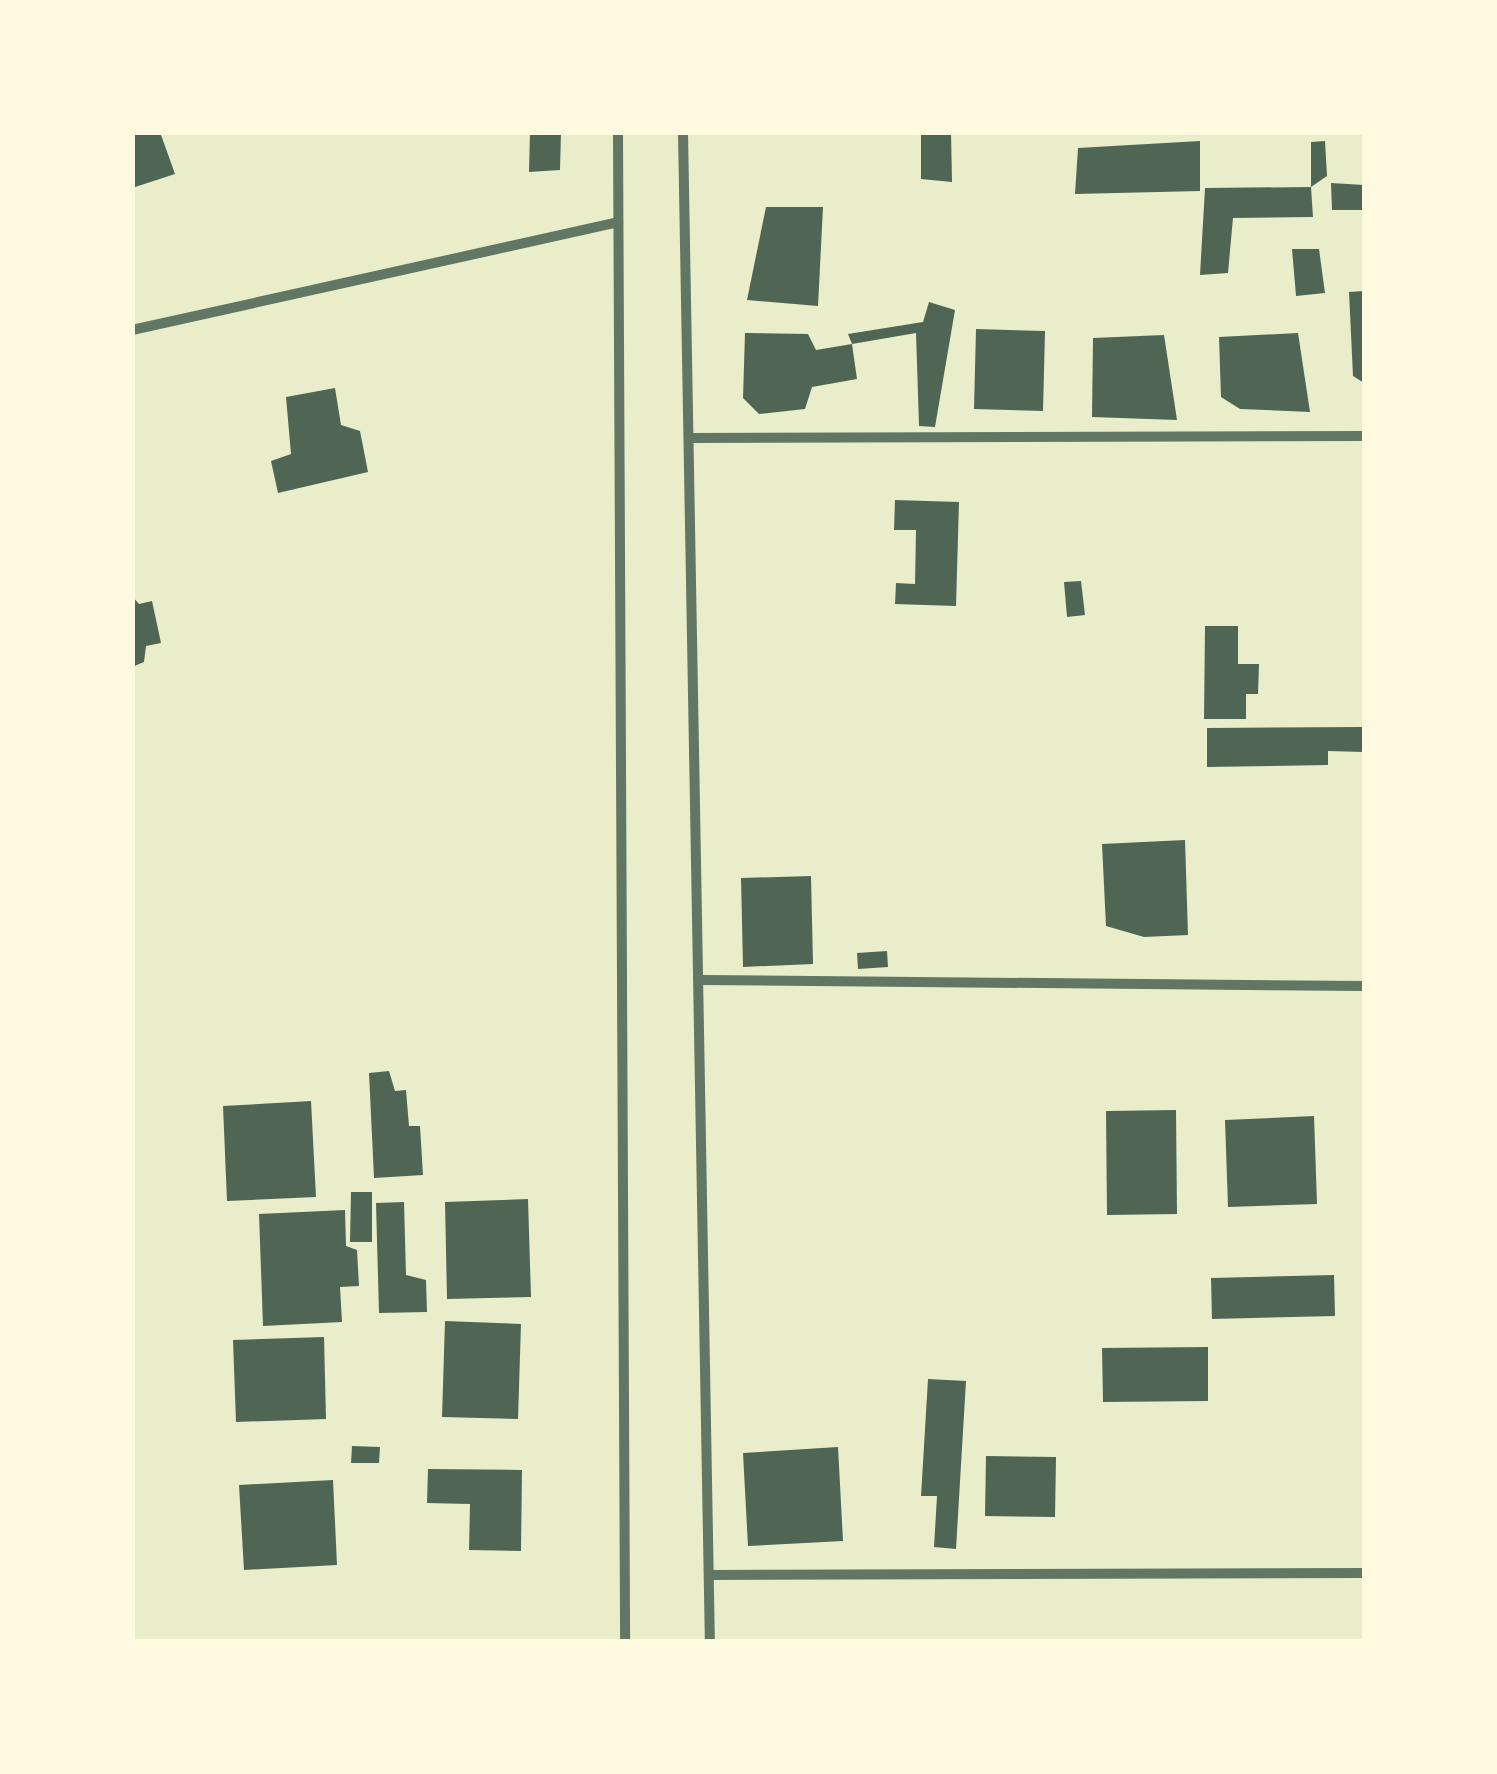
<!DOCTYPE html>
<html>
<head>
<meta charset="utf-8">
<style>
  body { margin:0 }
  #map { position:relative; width:1497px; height:1774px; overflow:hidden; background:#e9edc9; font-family:"Roboto Condensed",sans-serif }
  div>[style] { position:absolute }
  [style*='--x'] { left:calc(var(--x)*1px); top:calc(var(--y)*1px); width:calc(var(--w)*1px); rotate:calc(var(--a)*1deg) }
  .building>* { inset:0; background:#4f6655 }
  .minor>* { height:10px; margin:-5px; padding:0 5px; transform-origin:5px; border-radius:5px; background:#617663 }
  span { translate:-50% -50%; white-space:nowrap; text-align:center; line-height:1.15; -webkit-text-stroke:8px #fefae0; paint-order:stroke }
  .frame { position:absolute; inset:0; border:135px solid #fefae0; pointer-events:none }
</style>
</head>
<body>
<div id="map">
  <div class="building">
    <i style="clip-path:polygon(132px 132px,160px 132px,175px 174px,132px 188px)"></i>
    <i style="clip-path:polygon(530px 132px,561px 132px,560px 170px,529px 172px)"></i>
    <i style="clip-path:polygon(921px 132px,951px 132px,952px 182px,921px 179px)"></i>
    <i style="clip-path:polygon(1200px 141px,1200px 191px,1075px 194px,1078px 148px)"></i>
    <i style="clip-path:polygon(1325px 141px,1327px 176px,1311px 187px,1311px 142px)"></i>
    <i style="clip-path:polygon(1331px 183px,1364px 185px,1364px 210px,1332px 210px)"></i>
    <i style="clip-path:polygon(1311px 187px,1313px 217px,1233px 218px,1228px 273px,1200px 275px,1205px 188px)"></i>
    <i style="clip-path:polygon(766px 207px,823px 207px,818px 306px,747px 300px)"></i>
    <i style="clip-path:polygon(1292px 249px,1319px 249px,1325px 293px,1296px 296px)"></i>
    <i style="clip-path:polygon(1364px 291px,1364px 383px,1353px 376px,1349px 292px)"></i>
    <i style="clip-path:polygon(929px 302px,955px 310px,935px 427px,919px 426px,916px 333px,852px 344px,848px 334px,923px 322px)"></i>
    <i style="clip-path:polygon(976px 329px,1045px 331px,1043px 411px,974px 409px)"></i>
    <i style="clip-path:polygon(745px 333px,808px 334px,816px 350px,852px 344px,857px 379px,812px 387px,805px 409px,759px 414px,743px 398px)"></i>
    <i style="clip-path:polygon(1298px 333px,1310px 412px,1240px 409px,1221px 397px,1219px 337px)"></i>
    <i style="clip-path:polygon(1164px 335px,1177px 420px,1092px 417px,1093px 338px)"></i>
    <i style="clip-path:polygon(335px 388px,341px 425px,360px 431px,368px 472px,278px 493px,271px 461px,291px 454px,286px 397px)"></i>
    <i style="clip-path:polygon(895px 500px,959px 502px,956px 606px,895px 604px,896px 583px,915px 584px,916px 530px,894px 530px)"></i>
    <i style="clip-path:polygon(1081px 581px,1085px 615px,1067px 617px,1064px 582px)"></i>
    <i style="clip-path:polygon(132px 596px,139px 604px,152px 601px,161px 643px,146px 646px,144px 662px,132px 667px)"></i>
    <i style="clip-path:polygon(1205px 626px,1238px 626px,1238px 664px,1259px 664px,1258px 694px,1246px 694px,1246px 719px,1204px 719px)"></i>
    <i style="clip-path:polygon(1364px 727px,1364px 752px,1328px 751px,1328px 765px,1207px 767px,1207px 728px)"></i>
    <i style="clip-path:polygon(1185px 840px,1188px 935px,1144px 937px,1106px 926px,1102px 844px)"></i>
    <i style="clip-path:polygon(811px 876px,813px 964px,743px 967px,741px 878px)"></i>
    <i style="clip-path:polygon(887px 951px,888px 967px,858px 969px,857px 953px)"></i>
    <i style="clip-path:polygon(389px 1071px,395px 1091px,406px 1090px,409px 1126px,420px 1126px,423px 1175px,374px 1178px,369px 1073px)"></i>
    <i style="clip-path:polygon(311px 1101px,316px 1197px,227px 1201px,223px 1106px)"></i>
    <i style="clip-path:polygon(1176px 1110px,1177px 1214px,1107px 1215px,1106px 1111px)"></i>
    <i style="clip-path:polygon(1314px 1116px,1317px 1204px,1228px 1207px,1225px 1120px)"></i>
    <i style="clip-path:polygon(351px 1192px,372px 1192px,372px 1242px,350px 1242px)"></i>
    <i style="clip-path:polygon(528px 1199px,531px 1297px,447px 1299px,445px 1202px)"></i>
    <i style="clip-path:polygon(404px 1202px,406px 1275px,426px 1280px,427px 1312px,379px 1313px,376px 1203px)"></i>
    <i style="clip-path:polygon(345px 1210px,346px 1246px,357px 1250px,359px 1286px,340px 1287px,342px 1322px,263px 1326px,259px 1214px)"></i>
    <i style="clip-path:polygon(1334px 1275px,1335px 1316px,1212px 1319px,1211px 1278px)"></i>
    <i style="clip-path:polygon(445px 1321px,521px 1324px,518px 1419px,442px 1417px)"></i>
    <i style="clip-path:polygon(324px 1337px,326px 1419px,236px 1422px,233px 1340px)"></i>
    <i style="clip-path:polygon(1208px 1347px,1208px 1401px,1103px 1402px,1102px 1348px)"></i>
    <i style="clip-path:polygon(928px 1379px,966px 1381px,956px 1549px,934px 1547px,937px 1496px,921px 1496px)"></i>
    <i style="clip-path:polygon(352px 1446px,380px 1447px,379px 1463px,351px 1463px)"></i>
    <i style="clip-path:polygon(838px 1447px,843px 1541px,748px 1546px,743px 1453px)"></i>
    <i style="clip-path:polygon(986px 1456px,1056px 1457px,1055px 1517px,985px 1516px)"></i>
    <i style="clip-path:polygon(428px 1469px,522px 1470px,521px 1551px,469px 1550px,470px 1504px,427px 1503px)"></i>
    <i style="clip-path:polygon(333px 1480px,337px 1565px,244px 1570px,239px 1485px)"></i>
  </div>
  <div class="minor">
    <i style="--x:618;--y:132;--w:1510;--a:89.73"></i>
    <i style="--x:683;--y:132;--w:1510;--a:88.98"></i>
    <i style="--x:132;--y:330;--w:498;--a:-12.5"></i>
    <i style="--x:690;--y:438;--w:674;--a:-0.17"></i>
    <i style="--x:701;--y:980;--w:663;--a:0.52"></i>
    <i style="--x:709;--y:1575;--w:655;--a:-0.17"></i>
  </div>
  <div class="frame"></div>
</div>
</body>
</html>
